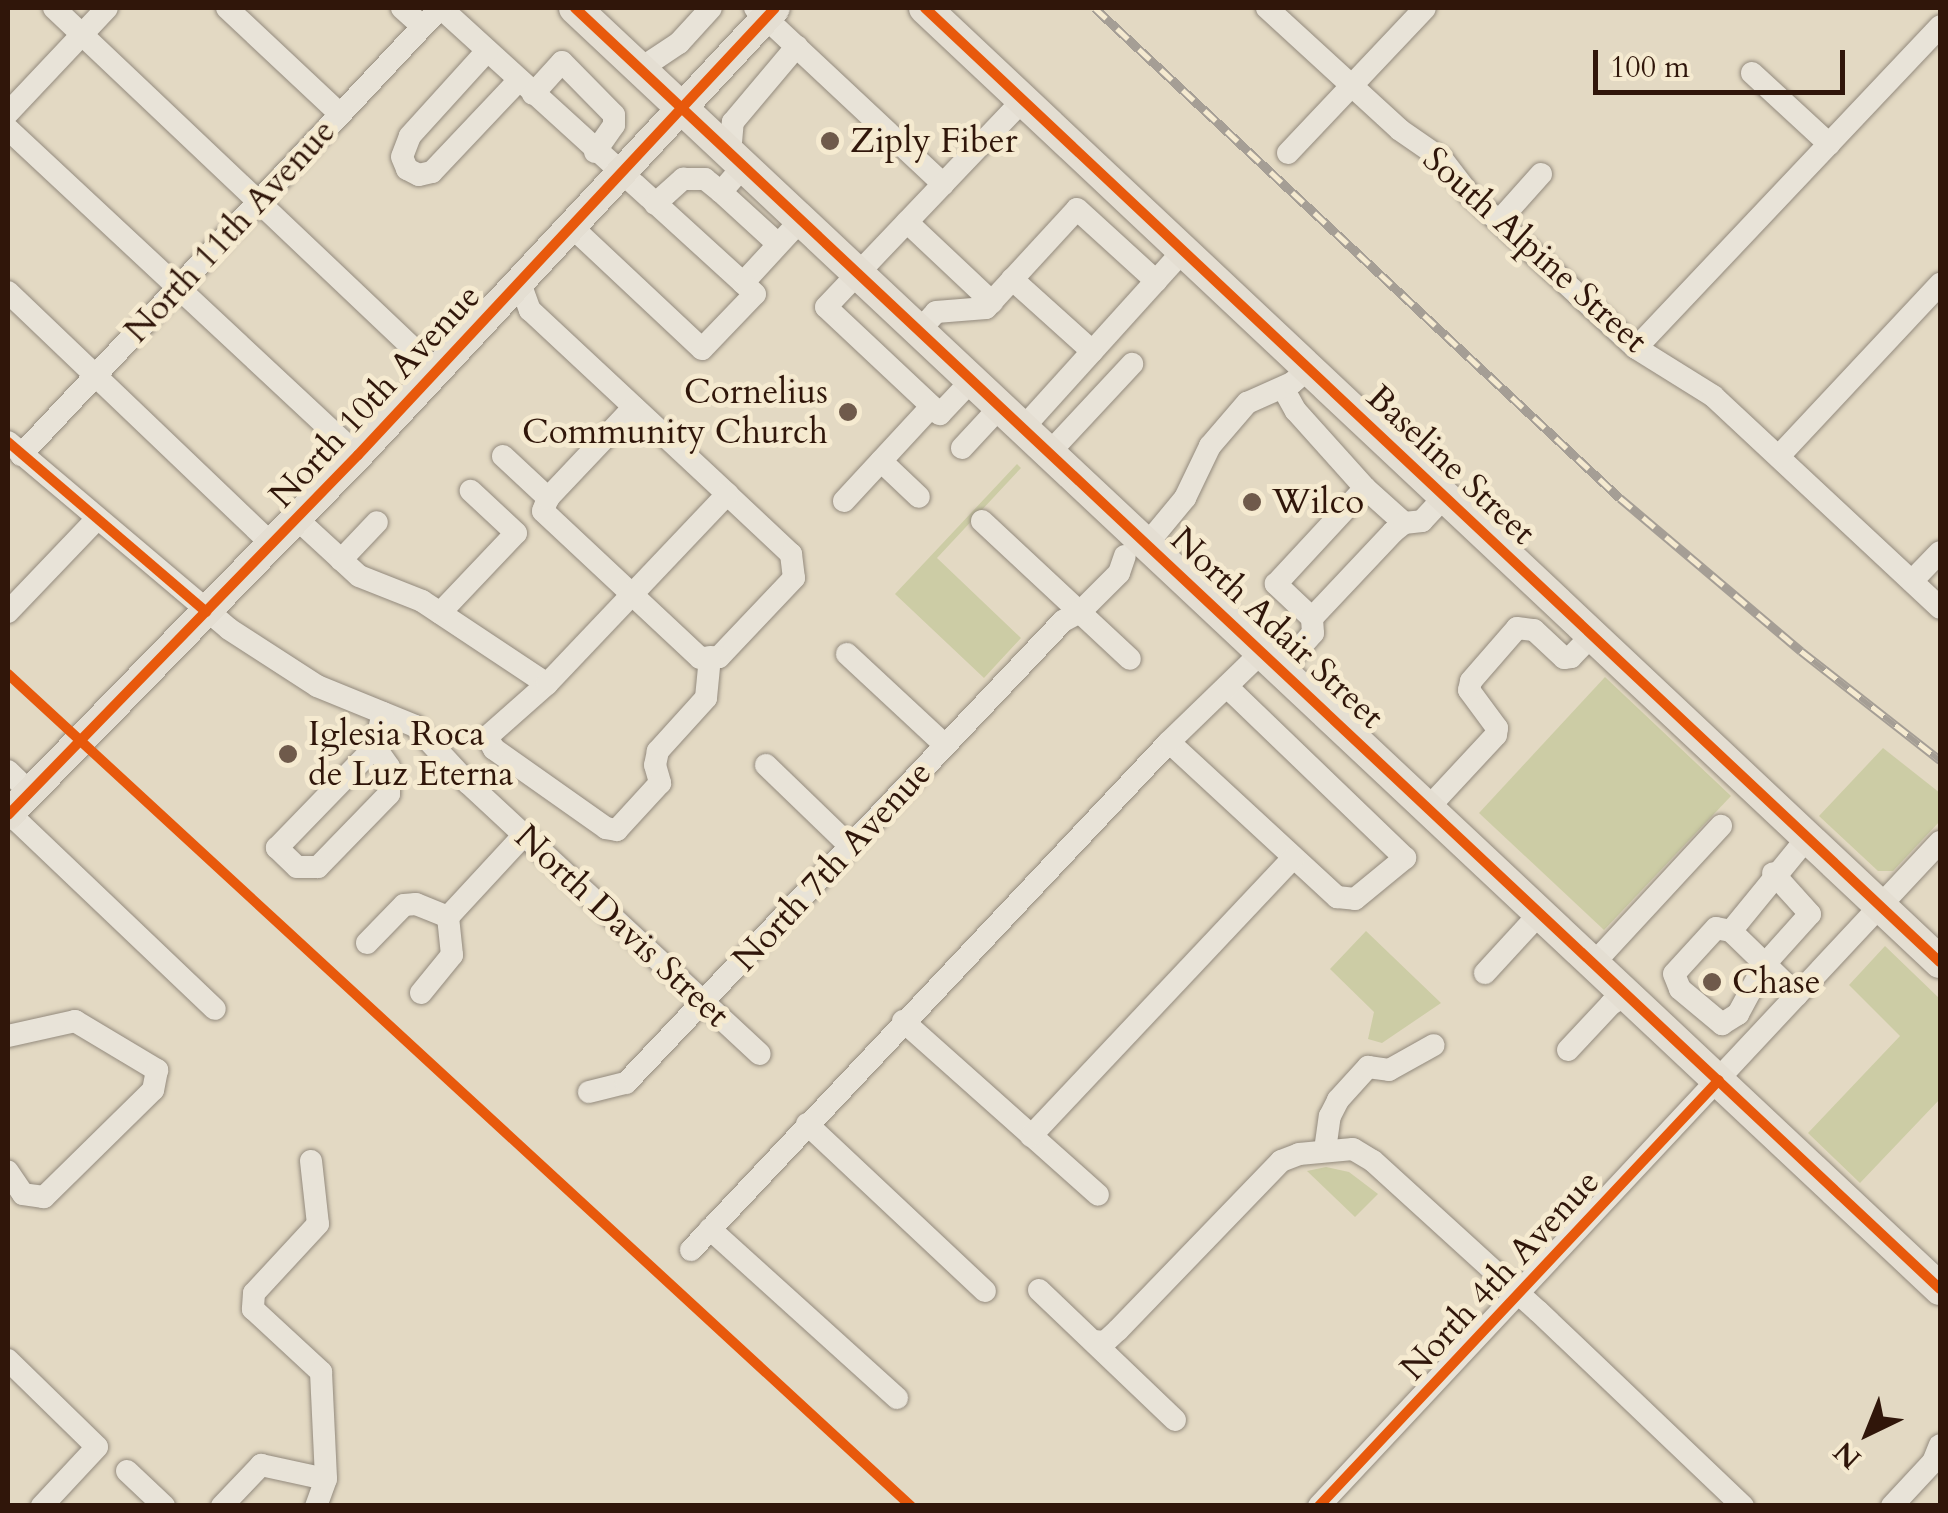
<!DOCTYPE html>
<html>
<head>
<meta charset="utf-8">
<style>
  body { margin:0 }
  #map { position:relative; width:1948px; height:1513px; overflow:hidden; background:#e3d9c3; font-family:Cardo,serif }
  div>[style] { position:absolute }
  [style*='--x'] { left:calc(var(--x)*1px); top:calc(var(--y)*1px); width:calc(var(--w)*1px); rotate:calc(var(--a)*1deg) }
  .green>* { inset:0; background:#cccca5 }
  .roads { filter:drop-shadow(0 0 2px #938a7d) drop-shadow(0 0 2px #938a7d) }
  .minor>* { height:22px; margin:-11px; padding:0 11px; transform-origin:11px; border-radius:11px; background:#e8e3d8 }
  .major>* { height:30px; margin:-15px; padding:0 15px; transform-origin:15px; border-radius:15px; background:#e4ded2 }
  .highway>* { height:32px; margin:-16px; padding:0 16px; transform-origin:16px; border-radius:16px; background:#e4ded2 }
  .rail>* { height:9px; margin-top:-4.5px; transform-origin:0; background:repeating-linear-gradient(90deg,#f5ead0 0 15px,#a59e95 0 30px); box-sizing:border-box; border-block:2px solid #a59e95 }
  .cycleway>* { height:10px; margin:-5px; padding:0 5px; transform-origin:5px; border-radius:5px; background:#e8590c }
  .dots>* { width:28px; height:28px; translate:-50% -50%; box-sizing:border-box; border:5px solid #f5ead0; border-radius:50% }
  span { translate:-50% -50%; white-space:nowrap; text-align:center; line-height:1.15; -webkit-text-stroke:10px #f5ead0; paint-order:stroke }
  .poi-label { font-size:35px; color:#30160a }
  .left { translate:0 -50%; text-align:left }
  .right { translate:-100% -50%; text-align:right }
  .street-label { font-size:35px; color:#30160a }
  .frame { position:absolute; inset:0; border:10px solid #30160a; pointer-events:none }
  .north { position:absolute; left:1818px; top:1383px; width:100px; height:100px; -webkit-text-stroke:8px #f5ead0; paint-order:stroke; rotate:223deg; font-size:28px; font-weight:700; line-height:40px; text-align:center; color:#30160a }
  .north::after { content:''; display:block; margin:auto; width:35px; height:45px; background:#30160a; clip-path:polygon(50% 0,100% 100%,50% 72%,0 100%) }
  .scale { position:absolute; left:1593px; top:50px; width:252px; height:45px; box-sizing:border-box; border:5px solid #30160a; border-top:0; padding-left:12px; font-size:30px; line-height:35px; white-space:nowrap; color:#30160a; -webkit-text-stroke:8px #f5ead0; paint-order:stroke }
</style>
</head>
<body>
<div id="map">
  <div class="green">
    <i style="clip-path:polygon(1017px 464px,1021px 468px,937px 558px,1021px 638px,984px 678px,895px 594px)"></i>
    <i style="clip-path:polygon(1605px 677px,1731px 796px,1604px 930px,1479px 813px)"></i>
    <i style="clip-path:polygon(1883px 748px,1940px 793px,1940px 821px,1893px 871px,1878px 871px,1819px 816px)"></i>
    <i style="clip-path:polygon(1366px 931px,1441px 1003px,1382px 1043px,1368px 1039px,1374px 1012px,1330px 969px)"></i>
    <i style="clip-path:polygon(1885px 946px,1940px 999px,1940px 1099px,1860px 1183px,1808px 1133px,1900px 1036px,1849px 985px)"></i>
    <i style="clip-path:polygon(1326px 1167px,1349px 1172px,1378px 1194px,1355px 1217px,1307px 1171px)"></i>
  </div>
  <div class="roads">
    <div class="minor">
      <i style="--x:54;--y:8;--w:528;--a:43.46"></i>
      <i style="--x:227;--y:8;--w:155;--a:43.2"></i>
      <i style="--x:402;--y:8;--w:27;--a:42"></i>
      <i style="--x:441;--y:8;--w:408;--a:42.3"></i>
      <i style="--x:743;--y:283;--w:86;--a:-47.4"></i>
      <i style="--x:755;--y:8;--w:258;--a:43.1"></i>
      <i style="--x:1267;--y:8;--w:180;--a:42.5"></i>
      <i style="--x:1400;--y:130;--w:51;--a:34.6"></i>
      <i style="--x:1442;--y:159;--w:44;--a:52.4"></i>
      <i style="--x:1469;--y:194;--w:227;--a:42.7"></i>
      <i style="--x:1636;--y:348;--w:91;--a:31.9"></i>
      <i style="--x:1713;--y:396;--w:311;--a:43"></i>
      <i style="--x:487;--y:51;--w:115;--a:132.2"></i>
      <i style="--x:410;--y:136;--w:22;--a:111"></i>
      <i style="--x:402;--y:157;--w:13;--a:67"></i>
      <i style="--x:407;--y:169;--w:13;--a:27"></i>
      <i style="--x:419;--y:175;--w:13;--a:-13"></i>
      <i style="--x:432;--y:172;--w:127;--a:-46.6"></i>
      <i style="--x:640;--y:69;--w:47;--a:-33.7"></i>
      <i style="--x:679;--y:43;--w:47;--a:-47.6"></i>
      <i style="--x:1752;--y:73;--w:105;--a:42.7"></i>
      <i style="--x:533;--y:94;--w:43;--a:-47.8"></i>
      <i style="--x:562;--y:62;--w:74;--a:45.5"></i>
      <i style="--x:614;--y:115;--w:10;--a:90"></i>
      <i style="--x:614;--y:125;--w:33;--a:125"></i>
      <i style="--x:8;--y:113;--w:144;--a:-46.7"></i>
      <i style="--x:8;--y:129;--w:478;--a:43"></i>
      <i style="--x:1288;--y:153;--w:199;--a:-46.6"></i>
      <i style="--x:730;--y:154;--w:32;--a:-85"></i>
      <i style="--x:733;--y:122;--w:99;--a:-49.9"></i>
      <i style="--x:721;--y:192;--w:77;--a:42.4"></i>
      <i style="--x:655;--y:204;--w:38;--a:-42"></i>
      <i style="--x:683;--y:179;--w:22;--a:0"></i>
      <i style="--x:705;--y:179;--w:21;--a:39"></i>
      <i style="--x:721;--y:192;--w:35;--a:-49"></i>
      <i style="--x:1499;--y:221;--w:63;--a:-48.2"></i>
      <i style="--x:907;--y:222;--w:117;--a:43.3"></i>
      <i style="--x:572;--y:227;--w:178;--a:43.2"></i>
      <i style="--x:702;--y:349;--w:76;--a:-46.1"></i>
      <i style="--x:755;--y:294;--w:16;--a:-137"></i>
      <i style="--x:1012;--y:279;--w:108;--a:42"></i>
      <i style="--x:520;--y:283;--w:29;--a:70"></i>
      <i style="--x:530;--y:310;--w:270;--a:43"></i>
      <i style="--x:727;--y:494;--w:88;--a:43.2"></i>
      <i style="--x:791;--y:554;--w:24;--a:83"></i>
      <i style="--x:794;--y:578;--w:109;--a:133.5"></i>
      <i style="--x:719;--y:657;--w:19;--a:177"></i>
      <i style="--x:700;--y:658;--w:215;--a:-136.9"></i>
      <i style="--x:543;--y:511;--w:14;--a:-69"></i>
      <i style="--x:548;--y:498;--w:125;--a:-46.6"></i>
      <i style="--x:8;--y:292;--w:365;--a:43.7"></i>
      <i style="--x:919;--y:331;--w:25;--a:-48"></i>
      <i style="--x:936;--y:312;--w:50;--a:-4.6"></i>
      <i style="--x:986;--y:308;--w:134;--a:-47.4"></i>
      <i style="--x:1077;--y:209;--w:107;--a:42.3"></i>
      <i style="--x:1636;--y:348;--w:443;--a:-46.6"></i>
      <i style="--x:972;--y:380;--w:47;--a:133.3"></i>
      <i style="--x:940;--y:414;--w:156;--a:-136.8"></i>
      <i style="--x:826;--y:307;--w:286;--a:-46.4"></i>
      <i style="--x:1283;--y:388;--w:26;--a:61"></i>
      <i style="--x:1296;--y:411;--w:103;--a:48.1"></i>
      <i style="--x:1023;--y:428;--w:239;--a:-47.9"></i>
      <i style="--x:8;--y:442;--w:289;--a:40.2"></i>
      <i style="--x:229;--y:629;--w:105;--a:32.9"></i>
      <i style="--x:317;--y:686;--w:106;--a:22.2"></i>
      <i style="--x:415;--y:726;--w:78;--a:47.1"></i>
      <i style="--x:468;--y:783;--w:398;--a:42.9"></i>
      <i style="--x:962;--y:448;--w:56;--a:-47.2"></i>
      <i style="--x:1049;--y:453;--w:122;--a:-47"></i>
      <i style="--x:21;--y:455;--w:613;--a:-46.85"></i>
      <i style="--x:503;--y:456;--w:62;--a:43"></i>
      <i style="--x:1779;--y:456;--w:236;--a:-46.9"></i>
      <i style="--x:881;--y:461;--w:52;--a:43.5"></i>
      <i style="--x:844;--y:501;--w:129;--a:-47.2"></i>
      <i style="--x:297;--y:519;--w:84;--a:42.6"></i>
      <i style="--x:359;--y:576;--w:68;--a:21.6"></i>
      <i style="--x:422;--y:601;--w:150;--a:33.6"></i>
      <i style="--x:982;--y:521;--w:202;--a:43"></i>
      <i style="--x:1147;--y:544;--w:60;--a:-50.4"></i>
      <i style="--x:1185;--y:498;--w:58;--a:-64.3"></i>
      <i style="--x:1210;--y:446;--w:57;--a:-49.3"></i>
      <i style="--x:1247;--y:403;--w:49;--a:-24"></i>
      <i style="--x:1292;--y:383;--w:21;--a:-41"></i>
      <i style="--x:341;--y:560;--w:52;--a:-46.5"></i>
      <i style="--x:1912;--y:581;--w:40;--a:-46"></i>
      <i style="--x:8;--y:612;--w:126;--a:-46.3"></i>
      <i style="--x:440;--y:613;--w:110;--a:-46.5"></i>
      <i style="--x:516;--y:533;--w:62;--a:-137"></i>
      <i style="--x:1312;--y:618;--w:50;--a:-136.6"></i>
      <i style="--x:1276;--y:584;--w:131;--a:-47.2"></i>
      <i style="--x:1365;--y:488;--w:52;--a:41.9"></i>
      <i style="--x:847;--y:654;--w:134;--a:42.9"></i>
      <i style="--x:710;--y:657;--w:41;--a:95.6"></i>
      <i style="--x:706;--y:698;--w:72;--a:132.2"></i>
      <i style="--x:658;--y:751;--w:14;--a:102"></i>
      <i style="--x:655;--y:765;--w:19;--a:74"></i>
      <i style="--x:660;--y:783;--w:64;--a:132.5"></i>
      <i style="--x:617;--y:830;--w:11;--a:-170"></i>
      <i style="--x:606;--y:828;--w:137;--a:-144.8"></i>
      <i style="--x:494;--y:749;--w:14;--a:-120"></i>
      <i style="--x:487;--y:737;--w:80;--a:-41.5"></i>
      <i style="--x:547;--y:684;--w:262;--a:-46.5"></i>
      <i style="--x:1281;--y:669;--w:48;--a:-48.4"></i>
      <i style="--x:1313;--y:633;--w:15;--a:-94"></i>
      <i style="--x:1312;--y:618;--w:118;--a:-46.7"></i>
      <i style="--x:1393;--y:532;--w:14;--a:-39"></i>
      <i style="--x:1404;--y:523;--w:18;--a:-6"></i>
      <i style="--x:1422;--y:521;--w:33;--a:-47"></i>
      <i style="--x:1169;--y:742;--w:229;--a:42.7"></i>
      <i style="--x:1337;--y:897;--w:18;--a:6"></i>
      <i style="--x:1355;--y:899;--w:65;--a:-39.4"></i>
      <i style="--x:1405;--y:858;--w:247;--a:-136.1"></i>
      <i style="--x:375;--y:747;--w:24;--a:55"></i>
      <i style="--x:389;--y:767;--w:27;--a:90"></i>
      <i style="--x:389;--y:794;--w:102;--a:134.2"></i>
      <i style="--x:318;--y:867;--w:21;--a:180"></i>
      <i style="--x:297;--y:867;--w:28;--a:-136"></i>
      <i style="--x:277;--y:848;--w:141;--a:-45.9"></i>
      <i style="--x:375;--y:747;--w:35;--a:-77"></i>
      <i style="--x:766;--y:765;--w:117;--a:44"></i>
      <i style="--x:8;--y:771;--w:30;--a:44"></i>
      <i style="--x:1429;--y:807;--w:98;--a:-47.1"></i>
      <i style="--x:1496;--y:735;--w:7;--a:-82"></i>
      <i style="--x:1497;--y:728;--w:47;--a:-126.4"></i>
      <i style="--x:1469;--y:690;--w:9;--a:-77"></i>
      <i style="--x:1471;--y:681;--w:70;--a:-49"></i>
      <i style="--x:1517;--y:628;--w:17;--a:7"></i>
      <i style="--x:1534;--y:630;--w:41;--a:43"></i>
      <i style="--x:1564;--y:658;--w:7;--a:-8"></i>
      <i style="--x:1571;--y:657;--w:30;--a:-46"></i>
      <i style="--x:9;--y:813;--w:284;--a:43.6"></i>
      <i style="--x:448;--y:917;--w:112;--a:-47.2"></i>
      <i style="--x:1731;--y:931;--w:15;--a:-169"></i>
      <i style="--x:1716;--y:928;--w:62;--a:132.4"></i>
      <i style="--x:1674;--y:974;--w:16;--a:68"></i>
      <i style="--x:1680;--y:989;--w:55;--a:39.8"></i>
      <i style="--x:1722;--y:1024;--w:19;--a:-32"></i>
      <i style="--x:1738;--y:1014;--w:57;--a:-61.6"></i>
      <i style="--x:1765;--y:964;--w:67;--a:-48"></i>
      <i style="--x:1810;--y:914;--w:55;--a:-132.1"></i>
      <i style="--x:367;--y:943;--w:53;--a:-45.8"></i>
      <i style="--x:404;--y:905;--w:12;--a:-5"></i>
      <i style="--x:416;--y:904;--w:35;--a:22"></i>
      <i style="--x:1594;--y:963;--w:187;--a:-47.2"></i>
      <i style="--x:1485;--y:973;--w:83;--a:-47.4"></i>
      <i style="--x:421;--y:993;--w:49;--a:-50.8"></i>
      <i style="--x:452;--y:955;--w:38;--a:-96"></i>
      <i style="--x:1797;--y:995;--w:92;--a:-135.9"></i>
      <i style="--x:1731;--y:931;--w:122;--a:-50.7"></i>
      <i style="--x:903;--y:1021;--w:261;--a:41.7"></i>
      <i style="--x:8;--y:1036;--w:69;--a:-12.6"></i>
      <i style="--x:75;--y:1021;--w:96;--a:30.9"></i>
      <i style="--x:157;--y:1070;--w:20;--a:101"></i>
      <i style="--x:153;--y:1090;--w:153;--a:135.5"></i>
      <i style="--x:44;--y:1197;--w:21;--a:-172"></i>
      <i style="--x:23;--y:1194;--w:27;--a:-124"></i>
      <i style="--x:1568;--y:1050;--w:63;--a:-46.9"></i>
      <i style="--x:1611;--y:1004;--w:20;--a:-30"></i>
      <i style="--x:589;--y:1092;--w:38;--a:-14"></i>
      <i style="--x:626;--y:1083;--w:636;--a:-46.59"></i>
      <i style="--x:1063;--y:621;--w:19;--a:-28"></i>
      <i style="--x:1080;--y:612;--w:55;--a:-45"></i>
      <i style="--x:1119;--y:573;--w:18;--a:-71"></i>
      <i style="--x:807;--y:1124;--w:244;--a:43.2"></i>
      <i style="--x:1031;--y:1136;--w:382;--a:-46.7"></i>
      <i style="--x:1325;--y:1150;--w:34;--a:-82"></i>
      <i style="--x:1330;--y:1116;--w:18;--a:-63"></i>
      <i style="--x:1338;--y:1100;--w:45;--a:-47.7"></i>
      <i style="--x:1368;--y:1067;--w:21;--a:8"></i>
      <i style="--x:1389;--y:1070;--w:51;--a:-29.1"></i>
      <i style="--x:311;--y:1161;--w:63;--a:83.7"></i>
      <i style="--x:318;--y:1224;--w:94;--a:132.8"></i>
      <i style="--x:254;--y:1293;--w:16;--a:94"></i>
      <i style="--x:253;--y:1309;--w:93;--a:42.8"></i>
      <i style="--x:321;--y:1372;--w:107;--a:87.3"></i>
      <i style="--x:326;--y:1479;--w:29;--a:110"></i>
      <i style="--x:710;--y:1229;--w:252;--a:42.1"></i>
      <i style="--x:691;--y:1250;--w:698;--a:-46.74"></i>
      <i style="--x:1169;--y:742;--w:129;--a:-44.1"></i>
      <i style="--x:1039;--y:1290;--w:188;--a:43.7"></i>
      <i style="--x:1093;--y:1341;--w:12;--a:5"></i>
      <i style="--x:1105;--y:1342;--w:18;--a:-43"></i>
      <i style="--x:1118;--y:1330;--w:235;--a:-46"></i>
      <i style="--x:1281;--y:1161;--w:19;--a:-21"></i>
      <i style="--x:1299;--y:1154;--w:54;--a:-5.3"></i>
      <i style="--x:1353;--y:1149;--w:23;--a:31"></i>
      <i style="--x:1373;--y:1161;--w:223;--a:42.3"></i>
      <i style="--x:1538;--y:1311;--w:283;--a:43.6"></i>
      <i style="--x:8;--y:1360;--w:124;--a:44.3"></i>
      <i style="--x:97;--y:1447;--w:81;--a:133"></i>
      <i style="--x:127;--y:1471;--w:51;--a:43.4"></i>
      <i style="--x:222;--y:1506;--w:57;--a:-46.4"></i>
      <i style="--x:261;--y:1465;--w:66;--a:12.2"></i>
      <i style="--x:1319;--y:1506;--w:909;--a:-46.92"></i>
      <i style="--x:1892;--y:1506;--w:60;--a:-47"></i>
      <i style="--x:1933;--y:1462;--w:18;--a:-68"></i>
    </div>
    <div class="major">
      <i style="--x:8;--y:815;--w:502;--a:-45.81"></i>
      <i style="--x:358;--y:455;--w:611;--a:-46.99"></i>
    </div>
    <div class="highway">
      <i style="--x:575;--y:8;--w:1872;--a:43.18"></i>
      <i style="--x:925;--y:8;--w:1393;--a:43.23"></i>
    </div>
  </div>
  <div class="rail">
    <i style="--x:1095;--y:8;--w:718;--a:43.03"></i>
    <i style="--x:1620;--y:498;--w:237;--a:40.2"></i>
    <i style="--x:1801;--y:651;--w:177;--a:38.1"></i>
  </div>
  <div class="cycleway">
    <i style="--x:575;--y:8;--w:1872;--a:43.18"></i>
    <i style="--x:925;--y:8;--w:1393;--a:43.23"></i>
    <i style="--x:8;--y:442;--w:261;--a:40.6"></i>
    <i style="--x:8;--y:674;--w:1228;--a:42.66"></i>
    <i style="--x:8;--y:815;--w:502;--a:-45.81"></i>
    <i style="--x:358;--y:455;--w:611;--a:-46.99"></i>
    <i style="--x:1319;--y:1506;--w:584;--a:-46.8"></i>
  </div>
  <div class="dots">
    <i style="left:830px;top:141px;background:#6f5a4b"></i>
    <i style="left:848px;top:412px;background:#6f5a4b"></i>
    <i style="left:1252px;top:502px;background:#6f5a4b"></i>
    <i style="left:288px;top:754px;background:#6f5a4b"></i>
    <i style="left:1712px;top:982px;background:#6f5a4b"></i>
  </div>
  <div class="poi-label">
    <span class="left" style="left:850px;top:141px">Ziply Fiber</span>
    <span class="right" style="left:828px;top:412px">Cornelius<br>Community Church</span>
    <span class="left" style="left:1272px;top:502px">Wilco</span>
    <span class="left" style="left:308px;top:754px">Iglesia Roca<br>de Luz Eterna</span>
    <span class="left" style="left:1732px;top:982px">Chase</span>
  </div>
  <div class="street-label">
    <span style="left:230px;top:231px;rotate:-47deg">North 11th Avenue</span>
    <span style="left:1535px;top:250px;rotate:42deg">South Alpine Street</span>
    <span style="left:375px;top:396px;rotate:-47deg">North 10th Avenue</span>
    <span style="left:1451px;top:465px;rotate:43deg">Baseline Street</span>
    <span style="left:1277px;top:628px;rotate:43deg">North Adair Street</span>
    <span style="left:832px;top:866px;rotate:-47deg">North 7th Avenue</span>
    <span style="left:622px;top:926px;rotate:43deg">North Davis Street</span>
    <span style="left:1500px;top:1275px;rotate:-47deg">North 4th Avenue</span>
  </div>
  <div class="frame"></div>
  <div class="north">N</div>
  <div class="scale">100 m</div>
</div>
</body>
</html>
